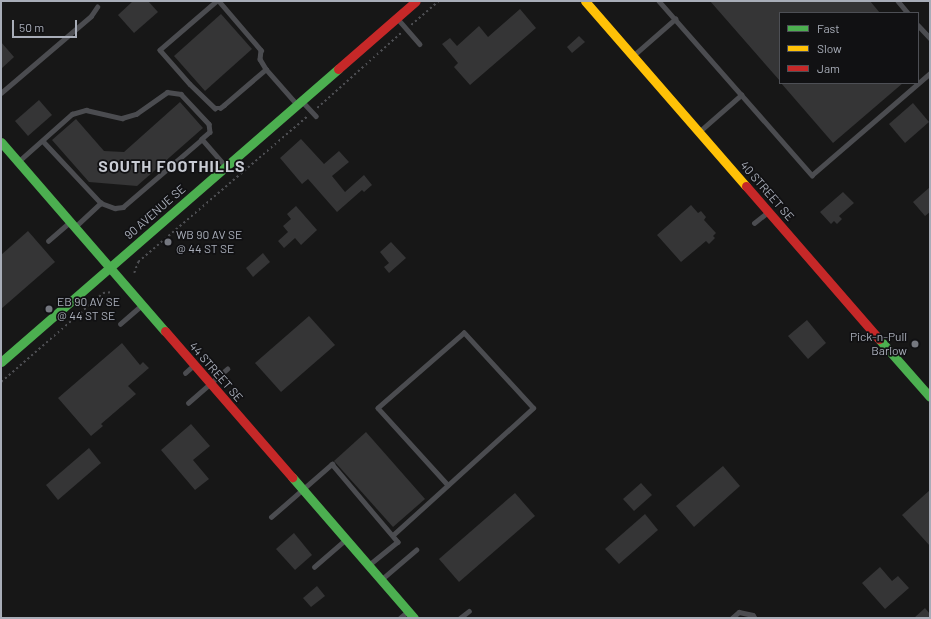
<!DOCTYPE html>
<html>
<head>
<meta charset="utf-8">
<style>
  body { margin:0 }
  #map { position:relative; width:931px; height:619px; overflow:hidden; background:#171717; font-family:Barlow,sans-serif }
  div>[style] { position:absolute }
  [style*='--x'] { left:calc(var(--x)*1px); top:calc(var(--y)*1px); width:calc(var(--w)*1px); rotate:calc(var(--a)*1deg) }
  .building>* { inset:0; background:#353536 }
  .path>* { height:1.5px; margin-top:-0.75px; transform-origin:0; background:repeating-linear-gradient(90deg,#4d4e52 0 2px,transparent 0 5px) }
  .lane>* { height:4.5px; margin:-2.25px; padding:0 2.25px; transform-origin:2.25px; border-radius:2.25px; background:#4b4c50 }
  .fast>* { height:9px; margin:-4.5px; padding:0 4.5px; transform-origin:4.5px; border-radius:4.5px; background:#4caf50 }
  .slow>* { height:9px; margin:-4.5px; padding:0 4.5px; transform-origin:4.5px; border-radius:4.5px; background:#ffc107 }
  .jam>* { height:9px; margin:-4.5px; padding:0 4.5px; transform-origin:4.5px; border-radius:4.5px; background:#c62828 }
  .dots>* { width:11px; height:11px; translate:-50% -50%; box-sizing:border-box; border:2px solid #111113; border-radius:50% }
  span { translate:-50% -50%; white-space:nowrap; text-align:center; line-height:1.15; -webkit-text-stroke:3.5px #111113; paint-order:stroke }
  .street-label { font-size:12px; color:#a8adb8 }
  .poi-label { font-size:12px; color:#a8adb8 }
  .left { translate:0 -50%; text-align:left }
  .right { translate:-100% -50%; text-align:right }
  .district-label { font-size:16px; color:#c9ccd4; font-weight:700; letter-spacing:1px }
  .frame { position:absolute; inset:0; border:2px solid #a8adb8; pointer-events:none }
  .legend { position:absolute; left:779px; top:12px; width:140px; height:72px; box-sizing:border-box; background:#111113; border:1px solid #4d4f55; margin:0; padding:5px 7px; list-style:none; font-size:12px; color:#a8adb8 }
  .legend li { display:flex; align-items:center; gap:8px; height:20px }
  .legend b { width:20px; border:1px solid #4d4f55 }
  .scale { position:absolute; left:12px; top:20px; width:65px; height:18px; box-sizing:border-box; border:2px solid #a8adb8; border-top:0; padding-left:5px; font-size:12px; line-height:14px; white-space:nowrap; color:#a8adb8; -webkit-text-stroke:3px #111113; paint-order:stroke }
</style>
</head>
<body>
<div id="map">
  <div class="building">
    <i style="clip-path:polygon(133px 1px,148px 1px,158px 12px,134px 33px,118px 15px)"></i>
    <i style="clip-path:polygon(710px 1px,870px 1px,880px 13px,780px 13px,780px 81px)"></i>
    <i style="clip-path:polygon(520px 9px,536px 28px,470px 85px,454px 67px,458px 63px,442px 44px,450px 38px,457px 46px,479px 26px,488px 37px)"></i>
    <i style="clip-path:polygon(221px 14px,252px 49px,205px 91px,174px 56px)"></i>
    <i style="clip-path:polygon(579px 36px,585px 42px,572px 53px,567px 47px)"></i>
    <i style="clip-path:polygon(1px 42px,14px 57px,1px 69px)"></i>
    <i style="clip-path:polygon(781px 83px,903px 83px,833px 143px)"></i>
    <i style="clip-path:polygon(39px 100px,52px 115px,28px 136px,15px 121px)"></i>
    <i style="clip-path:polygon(180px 102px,203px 128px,137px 186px,89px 182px,52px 140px,76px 119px,104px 151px,124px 152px)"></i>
    <i style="clip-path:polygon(913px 103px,929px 122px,905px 143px,889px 124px)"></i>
    <i style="clip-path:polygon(301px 139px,324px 164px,339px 151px,349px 162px,332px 176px,345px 192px,364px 175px,372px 185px,364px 192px,362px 190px,337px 212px,308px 179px,302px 184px,280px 158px)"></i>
    <i style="clip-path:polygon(930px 187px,930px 212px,925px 216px,913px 202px)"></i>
    <i style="clip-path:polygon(843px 192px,854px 203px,839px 216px,842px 219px,837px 224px,834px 221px,831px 224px,820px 212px)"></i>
    <i style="clip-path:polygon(691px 205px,698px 213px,701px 211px,706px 217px,704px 220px,716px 233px,713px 236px,715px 238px,709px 244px,706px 241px,681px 262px,657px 235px)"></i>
    <i style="clip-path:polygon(296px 206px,317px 230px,301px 245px,295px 238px,284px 248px,278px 241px,288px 232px,283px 226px,291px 219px,287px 214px)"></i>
    <i style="clip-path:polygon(28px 231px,55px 262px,1px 309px,1px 255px)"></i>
    <i style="clip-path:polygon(391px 242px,406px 258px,389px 273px,384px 267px,389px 263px,380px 252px)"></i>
    <i style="clip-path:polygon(263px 253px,270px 262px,253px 277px,246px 268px)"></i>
    <i style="clip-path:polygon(309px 316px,335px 345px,281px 392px,255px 363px)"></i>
    <i style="clip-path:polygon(807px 320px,826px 343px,808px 359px,788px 336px)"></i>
    <i style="clip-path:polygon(122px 343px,140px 365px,143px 362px,149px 368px,128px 386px,136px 394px,101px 424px,103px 426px,91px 436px,58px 398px)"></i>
    <i style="clip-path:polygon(191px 424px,210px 446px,193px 460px,209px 479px,195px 490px,161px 450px)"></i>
    <i style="clip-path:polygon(366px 432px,425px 499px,393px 527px,334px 461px)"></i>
    <i style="clip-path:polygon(89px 448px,101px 463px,58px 500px,46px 485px)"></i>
    <i style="clip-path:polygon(723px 466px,740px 486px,694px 527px,676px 506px)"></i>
    <i style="clip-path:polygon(641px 483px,652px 495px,634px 511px,623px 499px)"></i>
    <i style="clip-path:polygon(930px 490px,930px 546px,902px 515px)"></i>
    <i style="clip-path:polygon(515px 493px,535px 516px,459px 582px,439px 559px)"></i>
    <i style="clip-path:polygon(645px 514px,658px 530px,619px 564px,605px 549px)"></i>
    <i style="clip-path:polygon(294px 533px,312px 555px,295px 570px,276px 549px)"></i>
    <i style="clip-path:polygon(880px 567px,892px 581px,898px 576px,909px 588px,885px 609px,862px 583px)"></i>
    <i style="clip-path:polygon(317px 586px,325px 596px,311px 607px,303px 598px)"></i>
    <i style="clip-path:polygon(925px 608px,930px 614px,930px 618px,914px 618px)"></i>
  </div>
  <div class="path">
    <i style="--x:411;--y:25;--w:37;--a:-41"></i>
    <i style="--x:317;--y:108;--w:114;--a:-41.8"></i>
    <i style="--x:134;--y:273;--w:12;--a:-70"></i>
    <i style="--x:138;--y:262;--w:224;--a:-40.7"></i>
    <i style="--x:1;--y:382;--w:135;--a:-41.1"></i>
    <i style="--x:103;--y:293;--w:10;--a:-6"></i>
  </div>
  <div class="lane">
    <i style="--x:217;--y:1;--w:75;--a:139.3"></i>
    <i style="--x:160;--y:50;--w:45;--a:48.6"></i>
    <i style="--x:190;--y:84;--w:35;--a:44"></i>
    <i style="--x:215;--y:108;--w:5;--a:0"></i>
    <i style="--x:220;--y:108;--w:5;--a:-37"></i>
    <i style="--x:224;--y:105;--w:55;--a:-40.6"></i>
    <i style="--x:219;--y:1;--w:65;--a:49.4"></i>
    <i style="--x:261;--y:50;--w:9;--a:96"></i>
    <i style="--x:260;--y:59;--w:12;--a:59"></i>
    <i style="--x:266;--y:69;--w:45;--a:48.6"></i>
    <i style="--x:659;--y:1;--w:232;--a:48.7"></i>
    <i style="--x:812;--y:175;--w:156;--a:-40.8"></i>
    <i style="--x:898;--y:1;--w:16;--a:50"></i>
    <i style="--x:398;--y:19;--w:33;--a:49"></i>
    <i style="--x:918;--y:25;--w:18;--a:47"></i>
    <i style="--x:634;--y:55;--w:55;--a:-41.3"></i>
    <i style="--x:1;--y:93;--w:118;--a:-40.5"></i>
    <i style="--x:91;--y:16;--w:11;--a:-56"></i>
    <i style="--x:303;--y:102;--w:19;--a:47"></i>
    <i style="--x:700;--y:131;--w:55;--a:-41.3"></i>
    <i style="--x:43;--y:141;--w:85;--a:46.9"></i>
    <i style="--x:19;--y:161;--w:71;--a:-41.6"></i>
    <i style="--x:72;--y:114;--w:15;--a:-16"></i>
    <i style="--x:86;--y:110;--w:37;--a:13"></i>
    <i style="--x:122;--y:118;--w:15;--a:-16"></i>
    <i style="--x:136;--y:114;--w:38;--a:-35"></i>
    <i style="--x:167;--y:92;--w:14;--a:8"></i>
    <i style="--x:181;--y:94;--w:41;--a:47"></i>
    <i style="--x:209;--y:124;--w:8;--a:83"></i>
    <i style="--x:210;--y:132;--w:11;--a:139"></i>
    <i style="--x:754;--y:223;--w:16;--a:-38"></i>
    <i style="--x:76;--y:226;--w:34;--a:-43"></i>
    <i style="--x:101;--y:203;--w:15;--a:20"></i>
    <i style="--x:115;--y:208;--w:8;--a:-7"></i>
    <i style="--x:123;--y:207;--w:104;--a:-40.7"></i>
    <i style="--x:202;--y:139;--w:35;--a:49"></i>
    <i style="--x:48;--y:241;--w:28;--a:-41"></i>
    <i style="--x:120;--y:324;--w:28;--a:-41"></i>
    <i style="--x:185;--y:373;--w:12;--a:-42"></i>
    <i style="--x:188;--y:403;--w:52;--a:-41.1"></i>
    <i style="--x:271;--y:517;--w:81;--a:-41"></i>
    <i style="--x:332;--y:464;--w:102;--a:49.8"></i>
    <i style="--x:398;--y:542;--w:36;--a:141"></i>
    <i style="--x:393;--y:535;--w:189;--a:-42.2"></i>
    <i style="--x:533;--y:408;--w:102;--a:-132.6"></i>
    <i style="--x:464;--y:333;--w:114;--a:138.9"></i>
    <i style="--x:378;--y:408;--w:104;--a:47.7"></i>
    <i style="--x:314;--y:567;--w:40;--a:-41"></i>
    <i style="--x:382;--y:579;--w:45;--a:-40.5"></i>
    <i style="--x:400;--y:618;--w:11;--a:-41"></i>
    <i style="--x:460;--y:618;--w:11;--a:-38"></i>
    <i style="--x:732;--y:618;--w:9;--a:-41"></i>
    <i style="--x:739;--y:612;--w:14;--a:12"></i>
    <i style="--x:753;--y:615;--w:4;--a:56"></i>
  </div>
  <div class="fast">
    <i style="--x:1;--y:142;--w:250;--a:49.1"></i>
    <i style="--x:879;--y:339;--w:77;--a:48.7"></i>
    <i style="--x:1;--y:362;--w:447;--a:-41"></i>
    <i style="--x:292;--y:477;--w:186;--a:49.1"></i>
  </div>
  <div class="slow">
    <i style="--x:585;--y:1;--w:245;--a:49"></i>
  </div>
  <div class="jam">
    <i style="--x:338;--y:69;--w:103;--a:-41.1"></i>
    <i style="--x:746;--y:186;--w:203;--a:49"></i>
    <i style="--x:165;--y:331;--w:194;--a:49"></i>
  </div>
  <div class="dots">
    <i style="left:168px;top:242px;background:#757880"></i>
    <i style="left:49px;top:309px;background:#757880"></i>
    <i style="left:915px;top:344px;background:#757880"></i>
  </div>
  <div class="street-label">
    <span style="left:767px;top:191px;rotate:49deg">40 STREET SE</span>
    <span style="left:155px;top:212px;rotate:-41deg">90 AVENUE SE</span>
    <span style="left:216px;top:372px;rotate:49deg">44 STREET SE</span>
  </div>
  <div class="poi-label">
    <span class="left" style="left:176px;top:242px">WB 90 AV SE<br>@ 44 ST SE</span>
    <span class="left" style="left:57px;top:309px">EB 90 AV SE<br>@ 44 ST SE</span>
    <span class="right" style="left:907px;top:344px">Pick-n-Pull<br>Barlow</span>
  </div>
  <div class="district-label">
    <span style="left:172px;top:166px">SOUTH FOOTHILLS</span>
  </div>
  <div class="frame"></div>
  <ul class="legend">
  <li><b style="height:5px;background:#4caf50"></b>Fast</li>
  <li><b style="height:5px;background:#ffc107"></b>Slow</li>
  <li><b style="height:5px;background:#c62828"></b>Jam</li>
  </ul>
  <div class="scale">50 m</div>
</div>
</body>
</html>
